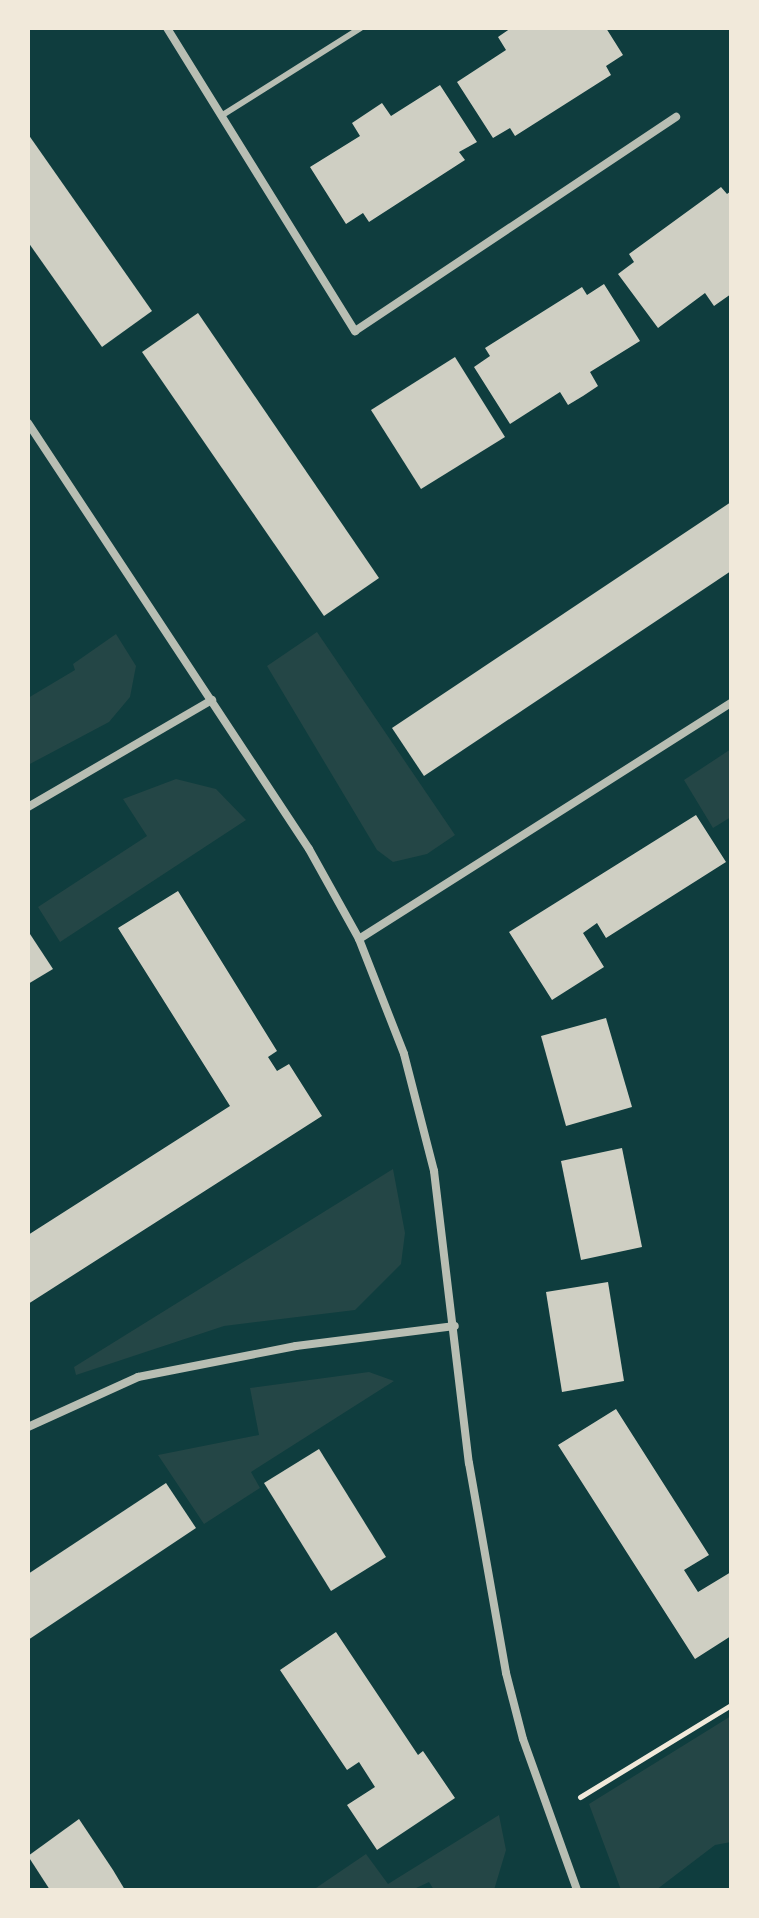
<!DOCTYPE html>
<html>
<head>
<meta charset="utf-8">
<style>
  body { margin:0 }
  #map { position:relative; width:759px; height:1918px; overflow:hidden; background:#0f3d3e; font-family:"Roboto Serif",serif }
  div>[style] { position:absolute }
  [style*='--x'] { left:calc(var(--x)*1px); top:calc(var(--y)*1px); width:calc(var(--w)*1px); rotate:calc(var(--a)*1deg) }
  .green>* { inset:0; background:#244646 }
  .building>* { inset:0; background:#cfcfc3 }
  .path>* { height:5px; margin:-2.5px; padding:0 2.5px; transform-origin:2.5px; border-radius:2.5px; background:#f1e9da }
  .service>* { height:6px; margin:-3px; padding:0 3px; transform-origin:3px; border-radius:3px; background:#b8beb3 }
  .minor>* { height:8px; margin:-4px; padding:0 4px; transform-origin:4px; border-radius:4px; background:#b8beb3 }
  span { translate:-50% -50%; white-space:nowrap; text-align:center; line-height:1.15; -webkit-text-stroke:8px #f1e9da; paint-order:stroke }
  .frame { position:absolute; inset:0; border:30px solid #f1e9da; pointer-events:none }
</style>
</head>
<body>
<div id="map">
  <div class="green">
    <i style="clip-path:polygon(317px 632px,455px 835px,427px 854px,393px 862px,377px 850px,267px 666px)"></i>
    <i style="clip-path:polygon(116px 634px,136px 666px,130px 697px,109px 722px,28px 765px,28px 698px,75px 670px,73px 664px)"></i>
    <i style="clip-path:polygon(731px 749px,731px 817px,713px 828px,684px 780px)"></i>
    <i style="clip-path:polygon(176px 779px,216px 789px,246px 820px,60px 942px,38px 907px,147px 836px,123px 799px)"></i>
    <i style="clip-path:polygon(393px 1169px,405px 1233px,401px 1264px,355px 1310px,224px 1326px,76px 1375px,74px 1367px)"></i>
    <i style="clip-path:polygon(369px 1372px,394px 1381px,251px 1472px,260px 1488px,204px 1524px,158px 1455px,259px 1435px,250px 1388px)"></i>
    <i style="clip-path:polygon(731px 1716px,731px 1842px,715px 1845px,656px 1890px,621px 1890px,589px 1804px)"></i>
    <i style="clip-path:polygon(499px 1815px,506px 1850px,494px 1890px,434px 1890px,429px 1882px,412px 1890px,313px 1890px,366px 1854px,388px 1884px)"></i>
  </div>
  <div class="building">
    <i style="clip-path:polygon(511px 28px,606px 28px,623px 55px,606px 66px,611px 75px,515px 136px,510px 128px,493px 138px,457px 82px,506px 50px,498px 37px)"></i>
    <i style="clip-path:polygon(440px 85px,477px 142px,459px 152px,465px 160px,369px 222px,363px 213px,346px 224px,310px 167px,360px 136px,352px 123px,382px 103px,391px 116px)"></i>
    <i style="clip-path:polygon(28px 134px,152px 311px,102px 347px,28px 242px)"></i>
    <i style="clip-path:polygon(721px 187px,727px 194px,731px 191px,731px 294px,714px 306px,705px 293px,658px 328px,618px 274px,634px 262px,629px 254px)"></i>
    <i style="clip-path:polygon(604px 284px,640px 341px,590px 372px,598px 386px,583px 396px,568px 405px,560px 392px,510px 424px,474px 367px,490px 356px,485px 348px,582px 287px,587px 295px)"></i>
    <i style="clip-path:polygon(198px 313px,379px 578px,324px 616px,142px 352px)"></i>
    <i style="clip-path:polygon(455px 357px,505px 437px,421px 489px,371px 410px)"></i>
    <i style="clip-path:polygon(731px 502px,731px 571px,424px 776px,392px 728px)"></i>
    <i style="clip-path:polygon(696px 815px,726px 862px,606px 938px,597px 923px,583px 933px,604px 967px,552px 1000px,509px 932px)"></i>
    <i style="clip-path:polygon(178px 891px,277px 1051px,268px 1057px,277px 1071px,289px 1064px,322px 1116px,28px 1304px,28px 1235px,230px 1106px,118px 928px)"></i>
    <i style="clip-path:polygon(28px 931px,53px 969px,28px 984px)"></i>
    <i style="clip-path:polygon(606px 1018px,632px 1107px,566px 1126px,541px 1036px)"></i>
    <i style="clip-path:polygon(622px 1148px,642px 1247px,581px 1260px,561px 1161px)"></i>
    <i style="clip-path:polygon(608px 1282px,624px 1381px,562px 1392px,546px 1292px)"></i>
    <i style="clip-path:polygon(616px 1409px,709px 1555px,684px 1570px,698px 1592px,731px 1572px,731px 1636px,695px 1659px,558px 1445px)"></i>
    <i style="clip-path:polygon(319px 1449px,386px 1557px,331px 1591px,264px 1483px)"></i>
    <i style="clip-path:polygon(166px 1483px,196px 1528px,28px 1640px,28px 1574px)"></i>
    <i style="clip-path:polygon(336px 1632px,418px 1755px,423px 1751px,455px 1798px,377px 1850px,347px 1805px,375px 1787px,359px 1762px,347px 1770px,280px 1670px)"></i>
    <i style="clip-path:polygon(79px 1819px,113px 1870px,125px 1890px,50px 1890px,28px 1856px)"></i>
  </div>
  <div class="path">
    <i style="--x:580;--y:1797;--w:177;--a:-31.4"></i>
  </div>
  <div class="service">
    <i style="--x:221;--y:116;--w:165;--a:-32.2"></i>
  </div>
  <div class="minor">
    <i style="--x:167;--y:28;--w:357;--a:58.2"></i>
    <i style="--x:355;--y:331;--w:386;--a:-33.7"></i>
    <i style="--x:28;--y:423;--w:510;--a:56.59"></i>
    <i style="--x:309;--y:849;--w:103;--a:60.9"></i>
    <i style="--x:359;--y:939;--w:123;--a:68.6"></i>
    <i style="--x:404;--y:1054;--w:121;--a:75.6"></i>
    <i style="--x:434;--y:1171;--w:294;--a:83.2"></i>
    <i style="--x:469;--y:1463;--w:213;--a:80"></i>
    <i style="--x:506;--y:1673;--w:68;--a:75.6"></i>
    <i style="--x:523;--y:1739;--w:160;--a:70.3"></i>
    <i style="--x:28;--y:807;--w:213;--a:-30.2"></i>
    <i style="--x:359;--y:939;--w:441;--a:-32.4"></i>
    <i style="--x:28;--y:1427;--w:121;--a:-24.4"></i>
    <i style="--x:138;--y:1377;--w:161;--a:-11.1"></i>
    <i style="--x:296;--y:1346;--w:160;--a:-7.2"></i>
  </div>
  <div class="frame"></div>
</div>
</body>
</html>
